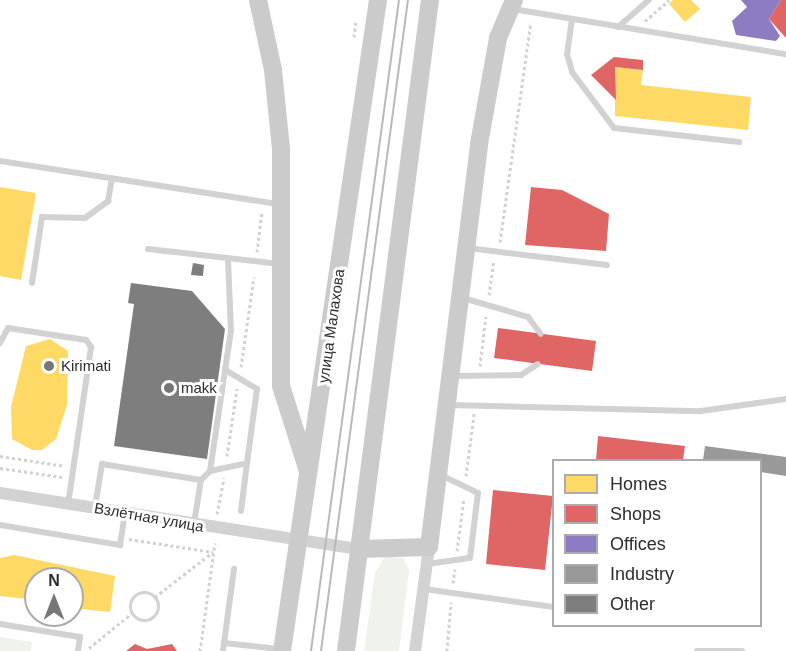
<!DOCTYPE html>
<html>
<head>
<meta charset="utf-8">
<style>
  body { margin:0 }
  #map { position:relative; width:786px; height:651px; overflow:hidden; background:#fff; font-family:Arial,sans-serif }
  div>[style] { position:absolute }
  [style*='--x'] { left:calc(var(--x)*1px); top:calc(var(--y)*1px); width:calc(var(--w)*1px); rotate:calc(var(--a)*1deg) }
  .green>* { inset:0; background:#eff3eb }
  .homes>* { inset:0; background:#ffd966 }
  .shops>* { inset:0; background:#e06666 }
  .offices>* { inset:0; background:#8e7cc3 }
  .industry>* { inset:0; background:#999 }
  .building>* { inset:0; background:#7e7e7e }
  .path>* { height:3px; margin-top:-1.5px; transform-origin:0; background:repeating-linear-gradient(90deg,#d2d2d2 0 3px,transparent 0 6px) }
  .path>.ring { margin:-1.5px; padding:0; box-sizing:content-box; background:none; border:3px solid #d2d2d2; border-radius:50% }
  .service>* { height:6px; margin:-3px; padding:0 3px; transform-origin:3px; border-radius:3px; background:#d2d2d2 }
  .minor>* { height:12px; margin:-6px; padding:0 6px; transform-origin:6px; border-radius:6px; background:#d2d2d2 }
  .secondary>* { height:18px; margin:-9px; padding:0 9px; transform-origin:9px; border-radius:9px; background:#cbcbcb }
  .tram>* { height:1.5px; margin:-0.75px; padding:0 0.75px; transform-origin:0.75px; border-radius:0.75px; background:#b9b9b9 }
  .dots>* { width:16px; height:16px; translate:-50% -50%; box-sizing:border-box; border:3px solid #fff; border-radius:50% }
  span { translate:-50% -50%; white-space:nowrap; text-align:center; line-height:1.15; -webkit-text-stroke:6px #fff; paint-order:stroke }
  .street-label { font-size:15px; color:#2d2d2d }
  .poi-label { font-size:15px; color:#2d2d2d }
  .left { translate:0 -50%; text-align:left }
  .legend { position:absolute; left:552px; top:459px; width:210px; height:168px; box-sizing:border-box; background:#fff; border:2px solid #ababab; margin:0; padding:8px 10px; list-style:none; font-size:18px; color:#2d2d2d }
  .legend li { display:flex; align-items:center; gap:12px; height:30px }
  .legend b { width:30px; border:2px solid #ababab }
  .north { position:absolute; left:24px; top:567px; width:60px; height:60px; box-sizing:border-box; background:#fff; border:2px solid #ababab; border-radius:50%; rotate:0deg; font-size:16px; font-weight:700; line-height:24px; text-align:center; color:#2d2d2d }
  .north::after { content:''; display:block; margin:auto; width:21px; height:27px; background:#767676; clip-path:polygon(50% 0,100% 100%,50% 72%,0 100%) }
</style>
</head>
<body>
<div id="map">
  <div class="green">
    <i style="clip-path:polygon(385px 556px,403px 558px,409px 570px,399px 651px,364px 651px,375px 573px)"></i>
    <i style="clip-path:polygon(0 637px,32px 642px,31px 651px,0 651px)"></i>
  </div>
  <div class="homes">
    <i style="clip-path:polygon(673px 0,691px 0,700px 9px,685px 22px,669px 4px)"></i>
    <i style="clip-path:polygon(615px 67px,643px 70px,641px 85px,751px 97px,748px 130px,615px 116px)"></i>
    <i style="clip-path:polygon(0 187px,36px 193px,21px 280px,0 276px)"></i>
    <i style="clip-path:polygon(50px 339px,68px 351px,67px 405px,56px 439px,42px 450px,32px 450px,12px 439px,11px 407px,26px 346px)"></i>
    <i style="clip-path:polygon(14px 555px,115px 576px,110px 612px,72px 608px,72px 579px,36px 579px,36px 600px,0 596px,0 558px)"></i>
  </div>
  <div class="shops">
    <i style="clip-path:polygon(781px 0,786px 0,786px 38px,769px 19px)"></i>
    <i style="clip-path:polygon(614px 57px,643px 60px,643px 70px,615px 67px,616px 100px,591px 75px)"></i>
    <i style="clip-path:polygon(531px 187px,562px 190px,609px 214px,606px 251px,525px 245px)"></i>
    <i style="clip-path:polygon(498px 328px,596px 341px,592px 371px,494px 358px)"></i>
    <i style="clip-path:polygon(598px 436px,685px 446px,683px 460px,596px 460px)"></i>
    <i style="clip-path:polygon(493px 490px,553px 496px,545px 570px,486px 564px)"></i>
    <i style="clip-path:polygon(135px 644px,147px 649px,172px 644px,177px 651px,126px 651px)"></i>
  </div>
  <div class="offices">
    <i style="clip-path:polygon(741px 0,781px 0,769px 19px,780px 36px,776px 41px,736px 35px,732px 21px,747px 7px)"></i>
  </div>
  <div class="industry">
    <i style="clip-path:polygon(705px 446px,786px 457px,786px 476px,760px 472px,760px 460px,703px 460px)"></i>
  </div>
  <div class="building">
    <i style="clip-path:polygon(193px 263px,204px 265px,203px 276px,191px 275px)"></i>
    <i style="clip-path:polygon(131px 283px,192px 291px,225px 329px,207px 459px,114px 446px,134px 304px,128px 303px)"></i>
  </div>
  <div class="path">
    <i style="--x:645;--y:21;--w:32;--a:-41"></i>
    <i style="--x:354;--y:37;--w:17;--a:-83"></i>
    <i style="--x:500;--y:242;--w:222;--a:-82"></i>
    <i style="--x:257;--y:252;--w:41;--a:-83"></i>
    <i style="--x:489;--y:295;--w:34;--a:-82"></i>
    <i style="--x:480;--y:366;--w:50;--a:-83.2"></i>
    <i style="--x:241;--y:367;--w:91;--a:-81.8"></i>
    <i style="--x:0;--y:456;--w:66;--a:8.7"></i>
    <i style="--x:227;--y:456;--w:68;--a:-81.5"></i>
    <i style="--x:0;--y:468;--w:63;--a:8.3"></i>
    <i style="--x:466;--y:476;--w:63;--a:-82.6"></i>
    <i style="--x:217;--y:514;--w:37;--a:-79"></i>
    <i style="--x:129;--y:539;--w:85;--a:8.8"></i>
    <i style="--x:457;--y:551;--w:53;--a:-82.5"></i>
    <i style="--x:453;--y:583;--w:14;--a:-82"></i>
    <i class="ring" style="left:130px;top:592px;width:25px;height:25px"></i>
    <i style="--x:155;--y:597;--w:73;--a:-37.8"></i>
    <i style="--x:89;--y:648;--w:55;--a:-39.1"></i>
    <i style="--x:200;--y:651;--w:109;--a:-82.1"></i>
    <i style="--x:447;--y:651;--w:49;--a:-85.3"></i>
  </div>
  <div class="service">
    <i style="--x:513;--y:9;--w:277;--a:9.4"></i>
    <i style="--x:572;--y:19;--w:35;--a:98"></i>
    <i style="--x:567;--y:54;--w:19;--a:74"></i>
    <i style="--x:572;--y:72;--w:70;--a:53.1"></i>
    <i style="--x:614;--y:128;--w:126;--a:6.4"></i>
    <i style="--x:618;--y:27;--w:41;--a:-41.1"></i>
    <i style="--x:0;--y:161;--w:281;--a:8.8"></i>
    <i style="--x:468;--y:248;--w:140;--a:7"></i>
    <i style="--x:148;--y:249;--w:132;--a:6.5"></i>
    <i style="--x:32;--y:283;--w:67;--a:-81.4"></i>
    <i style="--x:42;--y:217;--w:43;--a:1.3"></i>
    <i style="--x:85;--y:218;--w:29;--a:-36"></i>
    <i style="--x:108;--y:201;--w:23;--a:-80"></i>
    <i style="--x:463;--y:298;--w:68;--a:16.3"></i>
    <i style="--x:528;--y:317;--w:21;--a:53"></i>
    <i style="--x:0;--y:343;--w:17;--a:-62"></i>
    <i style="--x:8;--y:328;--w:79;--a:8.7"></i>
    <i style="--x:86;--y:340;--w:9;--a:54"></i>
    <i style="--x:91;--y:347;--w:159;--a:98.3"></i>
    <i style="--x:453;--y:376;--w:68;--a:-0.8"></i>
    <i style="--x:521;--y:375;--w:20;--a:-33"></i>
    <i style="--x:449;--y:405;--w:252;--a:1.4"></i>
    <i style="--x:701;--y:411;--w:86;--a:-8"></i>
    <i style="--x:210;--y:471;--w:38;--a:-12"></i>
    <i style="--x:247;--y:463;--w:75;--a:-82.3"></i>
    <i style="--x:257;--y:389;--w:37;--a:-149"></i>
    <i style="--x:201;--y:480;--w:13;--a:-45"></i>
    <i style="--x:210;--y:471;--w:142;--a:-81.5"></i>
    <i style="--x:231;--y:331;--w:71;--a:-92.4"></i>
    <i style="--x:95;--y:507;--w:44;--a:-80.8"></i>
    <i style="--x:102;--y:464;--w:100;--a:9.2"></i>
    <i style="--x:201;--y:480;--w:44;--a:99.2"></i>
    <i style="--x:241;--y:511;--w:48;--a:-82.9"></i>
    <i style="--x:0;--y:525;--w:122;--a:9.5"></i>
    <i style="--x:120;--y:545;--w:32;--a:-81"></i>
    <i style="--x:427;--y:564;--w:43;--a:-7.9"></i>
    <i style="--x:470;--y:558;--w:65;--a:-83"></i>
    <i style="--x:478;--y:493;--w:41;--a:-154.1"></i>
    <i style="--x:424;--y:589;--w:131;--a:7.9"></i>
    <i style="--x:0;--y:624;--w:81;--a:9.2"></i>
    <i style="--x:80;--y:637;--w:14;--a:98"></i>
    <i style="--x:224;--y:643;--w:75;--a:-82.3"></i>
    <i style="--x:223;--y:651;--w:8;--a:-83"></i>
    <i style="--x:224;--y:643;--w:55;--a:6.2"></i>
    <i style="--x:697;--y:651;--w:45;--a:0"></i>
  </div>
  <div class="minor">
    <i style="--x:0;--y:493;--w:363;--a:8.9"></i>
    <i style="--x:415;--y:651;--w:105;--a:-82.3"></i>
  </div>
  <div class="secondary">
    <i style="--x:258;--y:0;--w:72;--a:77.9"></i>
    <i style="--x:273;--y:70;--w:79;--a:84.2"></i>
    <i style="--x:281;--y:149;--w:237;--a:90"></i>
    <i style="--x:281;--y:386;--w:89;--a:72.4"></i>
    <i style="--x:359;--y:549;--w:70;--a:-1.6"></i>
    <i style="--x:429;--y:547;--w:406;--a:-82.9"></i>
    <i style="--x:479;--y:144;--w:108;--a:-79.8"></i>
    <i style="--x:498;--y:38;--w:41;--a:-67.2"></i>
    <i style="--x:282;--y:651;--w:658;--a:-81.61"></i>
    <i style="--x:346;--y:651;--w:656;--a:-82.65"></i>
  </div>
  <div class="tram">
    <i style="--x:311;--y:651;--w:657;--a:-82.3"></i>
    <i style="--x:321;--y:651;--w:657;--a:-82.39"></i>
  </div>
  <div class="dots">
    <i style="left:49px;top:366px;background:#767676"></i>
    <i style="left:169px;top:388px;background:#767676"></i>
  </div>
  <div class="street-label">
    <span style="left:331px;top:326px;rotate:-82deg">улица Малахова</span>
    <span style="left:149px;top:517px;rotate:10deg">Взлётная улица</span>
  </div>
  <div class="poi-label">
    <span class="left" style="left:61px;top:366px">Kirimati</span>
    <span class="left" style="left:181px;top:388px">makk</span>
  </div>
  <ul class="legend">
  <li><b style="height:16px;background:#ffd966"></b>Homes</li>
  <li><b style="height:16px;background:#e06666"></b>Shops</li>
  <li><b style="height:16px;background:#8e7cc3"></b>Offices</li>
  <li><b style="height:16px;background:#999"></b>Industry</li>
  <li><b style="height:16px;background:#7e7e7e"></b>Other</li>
  </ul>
  <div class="north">N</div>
</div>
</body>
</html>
